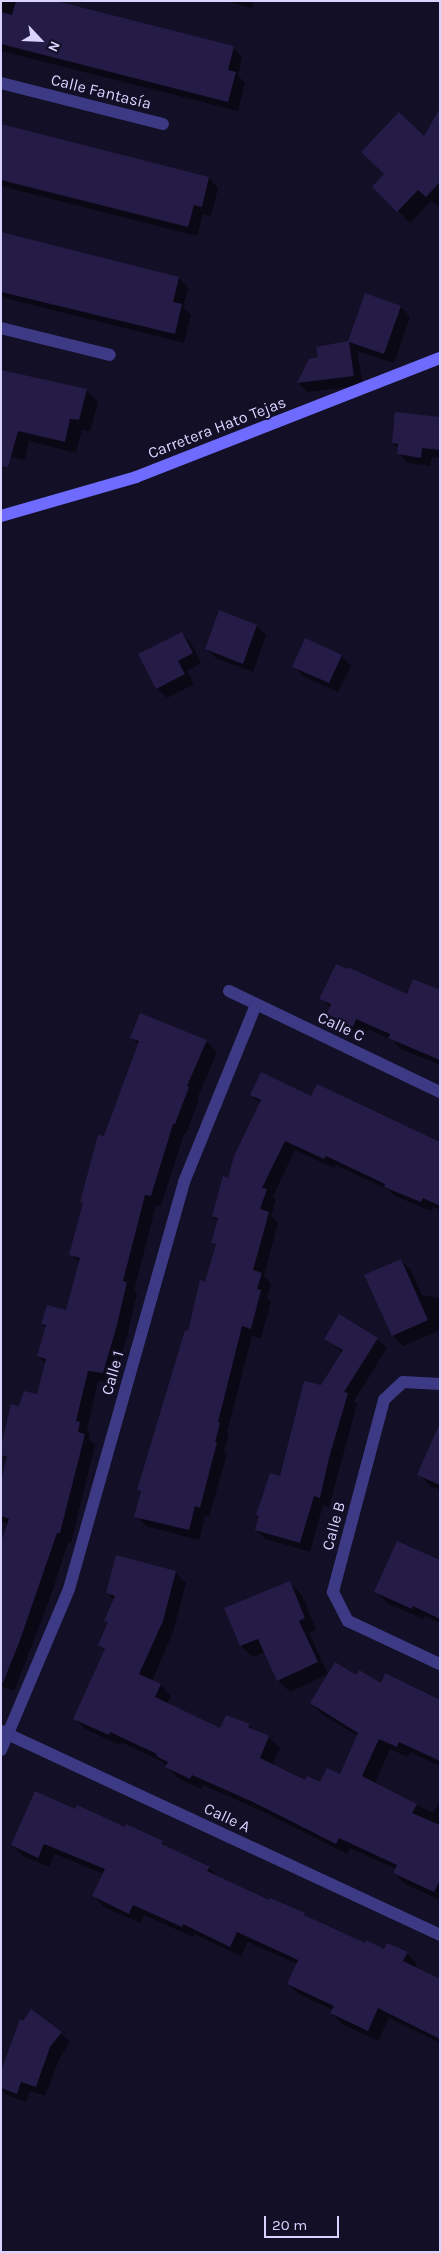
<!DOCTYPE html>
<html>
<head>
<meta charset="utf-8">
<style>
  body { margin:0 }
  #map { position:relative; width:441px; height:2253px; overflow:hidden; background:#130f26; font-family:Karla,sans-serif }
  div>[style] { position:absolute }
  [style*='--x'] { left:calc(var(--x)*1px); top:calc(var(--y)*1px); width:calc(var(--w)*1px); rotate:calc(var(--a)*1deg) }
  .shadow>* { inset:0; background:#0007 }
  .building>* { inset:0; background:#241b47 }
  .street>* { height:12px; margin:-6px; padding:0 6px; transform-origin:6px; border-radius:6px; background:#3d3a85 }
  .secondary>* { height:12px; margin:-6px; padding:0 6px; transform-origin:6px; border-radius:6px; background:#6f6bff }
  span { translate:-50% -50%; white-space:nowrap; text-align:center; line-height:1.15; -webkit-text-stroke:4px #130f26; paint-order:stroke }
  .street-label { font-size:16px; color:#d9d4ff }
  .frame { position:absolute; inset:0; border:2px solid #d9d4ff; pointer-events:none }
  .north { position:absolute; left:15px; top:15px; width:50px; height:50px; -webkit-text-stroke:4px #130f26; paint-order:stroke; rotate:115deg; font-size:14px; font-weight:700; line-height:20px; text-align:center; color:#d9d4ff }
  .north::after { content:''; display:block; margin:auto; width:18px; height:22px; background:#d9d4ff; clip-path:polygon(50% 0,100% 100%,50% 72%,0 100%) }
  .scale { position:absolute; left:264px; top:2216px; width:75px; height:22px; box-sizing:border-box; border:2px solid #d9d4ff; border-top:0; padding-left:6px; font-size:15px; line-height:18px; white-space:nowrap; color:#d9d4ff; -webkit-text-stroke:4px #130f26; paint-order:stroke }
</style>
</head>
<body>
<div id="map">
  <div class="shadow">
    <i style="clip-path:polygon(1px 1px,51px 1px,233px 47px,242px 57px,238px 76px,245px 83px,238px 111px,1px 51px)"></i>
    <i style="clip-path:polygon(225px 1px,254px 1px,252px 8px)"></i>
    <i style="clip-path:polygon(440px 111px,440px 207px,431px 201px,410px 223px,374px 187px,425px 138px)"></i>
    <i style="clip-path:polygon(1px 126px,209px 178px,218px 188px,211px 216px,203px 214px,197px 236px,1px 186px)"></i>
    <i style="clip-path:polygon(1px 233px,179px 278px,188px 288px,183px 307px,191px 315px,184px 343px,1px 297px)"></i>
    <i style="clip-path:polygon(366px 295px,401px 307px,410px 317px,394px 363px,357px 351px,363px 385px,308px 392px,298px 383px,310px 360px,319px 358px,349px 342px)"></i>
    <i style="clip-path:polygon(1px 371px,86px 390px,98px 402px,90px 431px,82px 430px,76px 453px,29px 441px,25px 460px,1px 454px)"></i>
    <i style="clip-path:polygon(440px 418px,440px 458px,432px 457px,430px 466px,408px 463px,399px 454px,399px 449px,393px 443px)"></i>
    <i style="clip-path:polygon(257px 626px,266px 635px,253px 672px,216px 658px,206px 648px)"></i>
    <i style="clip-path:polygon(181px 633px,191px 643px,201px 663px,187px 671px,194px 684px,167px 698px,157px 689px,140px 655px)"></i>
    <i style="clip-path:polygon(341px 656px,351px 666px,338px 692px,303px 676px,294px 666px)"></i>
    <i style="clip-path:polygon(407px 996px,440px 1004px,440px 1065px,401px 1049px,392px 1040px,368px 1029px,364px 1037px,339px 1025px,328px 1014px,331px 1008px,321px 998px)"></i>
    <i style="clip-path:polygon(132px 1038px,206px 1041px,217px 1052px,198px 1097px,199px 1099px,186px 1134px,184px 1134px,161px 1206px,156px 1205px,134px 1291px,137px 1294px,127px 1336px,113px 1383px,98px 1381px,87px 1431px,90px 1434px,89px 1439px,95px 1445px,71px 1543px,68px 1543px,49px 1601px,14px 1691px,1px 1686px,1px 1546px,8px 1525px,1px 1520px,1px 1486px,8px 1461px,1px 1455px,20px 1407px,38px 1396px,46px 1364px,38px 1356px,46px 1327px,42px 1324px,67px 1312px,80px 1263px,71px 1254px,84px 1204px,81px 1202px,139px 1045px)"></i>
    <i style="clip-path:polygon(251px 1095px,312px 1098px,440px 1143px,440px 1210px,433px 1207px,431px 1211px,395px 1196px,389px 1190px,336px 1165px,334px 1168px,295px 1150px,273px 1196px,276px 1200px,271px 1216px,278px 1223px,264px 1276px,271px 1284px,267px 1298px,271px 1301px,261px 1338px,252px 1336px,227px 1432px,229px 1434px,224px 1451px,227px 1454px,209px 1517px,205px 1516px,199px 1540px,146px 1526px,136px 1516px,142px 1493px,138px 1490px,156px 1427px,158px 1427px,217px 1247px,212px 1243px,218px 1221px,213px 1216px,261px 1104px)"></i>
    <i style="clip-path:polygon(400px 1260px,411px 1270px,422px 1295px,440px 1298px,440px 1330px,403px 1346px,393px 1336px)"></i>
    <i style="clip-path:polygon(325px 1338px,377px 1339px,387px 1348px,354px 1401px,357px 1404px,329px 1507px,323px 1505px,310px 1552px,266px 1539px,256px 1530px,260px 1518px,257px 1515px,281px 1478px,321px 1387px,343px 1353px)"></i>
    <i style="clip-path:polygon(440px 1426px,440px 1490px,430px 1486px,419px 1474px)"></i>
    <i style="clip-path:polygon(440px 1565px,440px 1623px,425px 1616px,423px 1619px,387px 1603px,376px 1592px)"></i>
    <i style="clip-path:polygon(175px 1572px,186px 1583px,173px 1632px,152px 1681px,161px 1685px,171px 1696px,167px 1705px,221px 1730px,249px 1725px,256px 1732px,269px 1737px,280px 1748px,272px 1765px,306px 1781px,321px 1784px,340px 1776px,358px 1736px,322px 1714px,311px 1703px,357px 1676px,440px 1701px,440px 1766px,410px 1752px,408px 1757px,390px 1749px,375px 1783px,433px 1813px,440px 1801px,440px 1900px,405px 1884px,394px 1873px,396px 1869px,350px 1848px,347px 1854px,266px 1813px,203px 1785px,201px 1789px,178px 1778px,163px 1762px,121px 1742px,120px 1745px,85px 1729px,74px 1718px,105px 1651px,99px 1645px,109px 1624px,106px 1620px,115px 1600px,107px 1593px)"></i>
    <i style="clip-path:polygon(290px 1583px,302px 1595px,316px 1630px,309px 1633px,328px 1674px,290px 1692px,278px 1680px,265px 1652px,253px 1657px,241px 1646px,226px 1608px)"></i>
    <i style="clip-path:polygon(75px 1811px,162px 1842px,169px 1849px,209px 1868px,220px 1879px,270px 1902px,271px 1899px,304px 1914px,309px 1919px,365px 1945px,407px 1953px,417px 1964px,415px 1968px,440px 1981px,440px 2043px,389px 2018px,378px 2041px,342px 2024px,332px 2013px,333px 2010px,299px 1994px,288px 1984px,297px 1964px,248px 1942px,241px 1956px,194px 1934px,193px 1937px,144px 1915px,140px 1923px,104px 1907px,94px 1896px,104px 1874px,55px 1854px,49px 1867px,23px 1856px,12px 1845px)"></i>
    <i style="clip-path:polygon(61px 2033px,70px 2042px,60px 2057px,45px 2096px,30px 2091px,26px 2102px,7px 2095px,1px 2089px,1px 2075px)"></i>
  </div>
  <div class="building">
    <i style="clip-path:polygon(16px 1px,56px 1px,234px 46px,228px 70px,236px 72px,228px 102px,1px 44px,1px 12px,12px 15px)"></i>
    <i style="clip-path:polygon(440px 108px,440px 182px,426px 197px,418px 190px,397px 212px,372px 187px,384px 174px,361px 152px,399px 112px,424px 136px)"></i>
    <i style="clip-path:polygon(1px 124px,209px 177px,202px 207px,194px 205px,188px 227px,1px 180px)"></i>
    <i style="clip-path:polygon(1px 232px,179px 277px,173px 302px,182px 304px,175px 334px,1px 292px)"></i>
    <i style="clip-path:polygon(365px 293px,401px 306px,384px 354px,349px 342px,354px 376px,297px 383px,309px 359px,318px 357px,316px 347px,348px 341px)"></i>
    <i style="clip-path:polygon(1px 370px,87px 389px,79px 420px,70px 419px,65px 442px,18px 431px,8px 467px,1px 466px)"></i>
    <i style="clip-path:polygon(395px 412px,440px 417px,440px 450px,422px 448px,421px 458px,397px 454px,398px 444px,392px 443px)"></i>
    <i style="clip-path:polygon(219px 610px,257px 625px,243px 664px,205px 649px)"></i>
    <i style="clip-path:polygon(182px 632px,193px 653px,178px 661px,185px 674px,156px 689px,138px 654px)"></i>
    <i style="clip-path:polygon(305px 638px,342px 655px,329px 683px,292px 667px)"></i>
    <i style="clip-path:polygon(336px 964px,347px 969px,348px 967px,407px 994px,413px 979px,440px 990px,440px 1060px,388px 1038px,390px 1034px,356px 1019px,353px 1027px,327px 1014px,331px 1004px,319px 999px)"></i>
    <i style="clip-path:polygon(140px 1013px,207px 1040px,187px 1086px,189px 1087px,175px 1124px,173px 1124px,151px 1196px,145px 1195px,123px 1281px,127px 1282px,117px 1325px,103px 1373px,88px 1371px,76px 1421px,80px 1422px,78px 1432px,85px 1434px,60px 1533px,57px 1533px,20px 1640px,3px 1683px,1px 1682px,1px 1542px,9px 1519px,1px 1516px,1px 1481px,7px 1457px,1px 1455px,1px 1446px,11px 1404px,19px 1406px,24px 1391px,37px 1394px,46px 1359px,37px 1356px,46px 1325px,41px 1324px,47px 1305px,66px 1310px,80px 1258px,69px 1255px,83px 1203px,80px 1202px,98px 1135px,104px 1136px,139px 1041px,130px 1038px)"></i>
    <i style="clip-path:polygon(261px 1072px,311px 1096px,317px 1084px,440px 1142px,440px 1206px,423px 1198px,421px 1202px,384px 1187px,385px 1184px,326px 1156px,324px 1159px,285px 1141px,262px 1188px,267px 1189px,260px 1209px,269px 1212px,253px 1270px,262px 1273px,257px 1289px,261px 1290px,251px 1329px,242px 1326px,218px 1422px,220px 1423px,215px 1442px,217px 1442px,200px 1508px,195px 1506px,189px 1530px,134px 1517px,141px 1491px,137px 1490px,185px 1330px,188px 1331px,200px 1280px,205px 1282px,216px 1244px,211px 1243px,218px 1218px,212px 1216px,223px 1176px,228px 1178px,234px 1156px,261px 1100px,250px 1095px)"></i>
    <i style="clip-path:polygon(401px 1259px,428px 1320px,392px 1336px,364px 1275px)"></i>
    <i style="clip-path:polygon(339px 1314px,378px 1338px,344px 1392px,348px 1393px,329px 1458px,320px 1498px,314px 1496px,300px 1543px,255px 1530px,259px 1516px,256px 1515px,270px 1473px,280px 1476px,304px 1381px,321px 1385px,343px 1350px,324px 1339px)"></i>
    <i style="clip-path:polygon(440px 1423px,440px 1485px,417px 1475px)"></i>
    <i style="clip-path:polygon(397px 1541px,440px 1560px,440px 1619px,413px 1606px,412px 1609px,374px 1592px)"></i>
    <i style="clip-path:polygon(116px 1555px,176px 1571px,163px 1621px,139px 1674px,161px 1684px,155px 1697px,220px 1728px,226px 1715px,250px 1724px,248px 1727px,269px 1736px,260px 1758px,305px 1780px,307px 1776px,320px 1782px,327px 1768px,340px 1774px,358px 1733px,310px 1703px,335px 1662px,356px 1675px,359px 1670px,381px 1683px,385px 1673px,440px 1700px,440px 1761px,399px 1742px,397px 1747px,379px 1739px,362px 1776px,417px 1804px,412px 1813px,440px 1825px,440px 1880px,434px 1892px,393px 1873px,397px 1865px,339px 1838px,336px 1844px,253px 1802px,192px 1775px,190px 1779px,165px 1767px,168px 1762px,156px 1756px,157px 1754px,110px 1732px,109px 1735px,73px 1719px,105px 1649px,98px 1645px,108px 1622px,104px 1621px,115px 1596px,106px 1593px)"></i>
    <i style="clip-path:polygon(290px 1581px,305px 1618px,299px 1621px,318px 1662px,277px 1681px,258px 1639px,240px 1646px,224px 1608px)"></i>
    <i style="clip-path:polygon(35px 1791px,75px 1809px,77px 1805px,125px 1827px,126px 1824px,163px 1841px,162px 1844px,210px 1867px,207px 1871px,269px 1900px,270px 1898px,305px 1913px,304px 1915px,365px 1943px,366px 1940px,384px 1949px,387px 1943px,408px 1952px,403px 1961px,440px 1979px,440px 2039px,378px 2008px,368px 2031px,330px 2013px,334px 2006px,287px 1984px,298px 1960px,237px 1932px,230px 1947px,183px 1924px,182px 1927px,133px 1905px,129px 1914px,92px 1896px,105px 1869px,44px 1844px,38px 1858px,11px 1845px)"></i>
    <i style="clip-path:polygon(31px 2009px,62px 2032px,50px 2047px,36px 2087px,21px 2082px,17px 2094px,1px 2088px,1px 2071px,20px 2019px,23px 2021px)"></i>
  </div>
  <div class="street">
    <i style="--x:1;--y:83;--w:167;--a:14.2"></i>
    <i style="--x:1;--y:328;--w:112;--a:13.9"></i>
    <i style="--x:229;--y:991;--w:234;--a:25.6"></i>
    <i style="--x:440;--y:1384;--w:37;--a:-177"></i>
    <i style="--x:403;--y:1382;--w:26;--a:137"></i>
    <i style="--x:384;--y:1400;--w:199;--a:104.9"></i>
    <i style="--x:333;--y:1592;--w:33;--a:63"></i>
    <i style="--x:348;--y:1621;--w:102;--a:25.1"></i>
    <i style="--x:1;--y:1731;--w:484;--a:24.9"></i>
    <i style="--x:1;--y:1750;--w:175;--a:-67.1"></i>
    <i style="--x:69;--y:1589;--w:423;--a:-74.2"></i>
    <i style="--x:184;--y:1182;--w:191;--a:-67.9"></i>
  </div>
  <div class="secondary">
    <i style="--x:1;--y:516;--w:141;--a:-16.1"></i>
    <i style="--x:136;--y:477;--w:326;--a:-21.4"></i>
  </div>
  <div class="street-label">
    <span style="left:101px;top:92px;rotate:14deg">Calle Fantasía</span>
    <span style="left:217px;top:428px;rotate:-21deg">Carretera Hato Tejas</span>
    <span style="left:341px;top:1027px;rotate:25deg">Calle C</span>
    <span style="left:113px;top:1373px;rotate:-74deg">Calle 1</span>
    <span style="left:334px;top:1526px;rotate:-75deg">Calle B</span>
    <span style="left:227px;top:1818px;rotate:25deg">Calle A</span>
  </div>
  <div class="frame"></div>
  <div class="north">N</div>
  <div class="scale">20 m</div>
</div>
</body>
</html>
